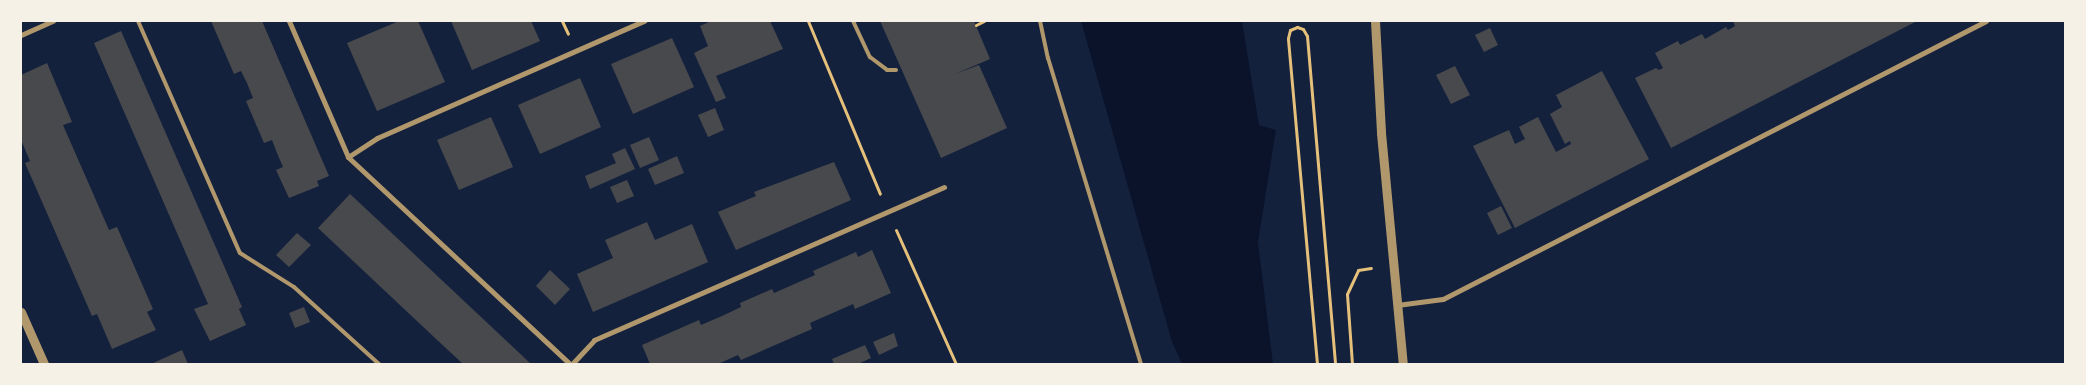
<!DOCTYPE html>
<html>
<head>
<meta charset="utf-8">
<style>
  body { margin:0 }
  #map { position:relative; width:2086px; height:385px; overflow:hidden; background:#14213d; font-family:"Fira Sans Condensed",sans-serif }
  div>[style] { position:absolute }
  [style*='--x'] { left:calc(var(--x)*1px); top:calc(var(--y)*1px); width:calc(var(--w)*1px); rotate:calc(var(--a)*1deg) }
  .water>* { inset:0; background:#0b132b }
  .building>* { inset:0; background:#48494c }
  .path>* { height:3px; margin:-1.5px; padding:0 1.5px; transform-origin:1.5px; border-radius:1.5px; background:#e5c07b }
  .service>* { height:4px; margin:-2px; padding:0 2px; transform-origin:2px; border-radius:2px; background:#b1986c }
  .minor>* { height:5px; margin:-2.5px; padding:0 2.5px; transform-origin:2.5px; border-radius:2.5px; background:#b1986c }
  .tertiary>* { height:9px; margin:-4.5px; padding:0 4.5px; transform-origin:4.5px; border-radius:4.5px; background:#b1986c }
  span { translate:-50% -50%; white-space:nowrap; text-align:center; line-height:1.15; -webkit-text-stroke:4px #f6f1e7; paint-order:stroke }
  .frame { position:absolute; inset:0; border:22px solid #f6f1e7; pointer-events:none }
</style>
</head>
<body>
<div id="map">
  <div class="water">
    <i style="clip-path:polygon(1081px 21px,1242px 21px,1259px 125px,1276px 130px,1258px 242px,1273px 364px,1182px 364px,1172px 342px)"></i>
  </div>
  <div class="building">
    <i style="clip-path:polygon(211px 21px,262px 21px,329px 176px,317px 181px,319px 186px,289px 198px,276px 170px,283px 167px,277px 153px,272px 140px,264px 143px,246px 101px,253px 98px,247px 83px,241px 71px,234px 74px)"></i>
    <i style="clip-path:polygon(399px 21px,418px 21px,445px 82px,377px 111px,347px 43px)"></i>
    <i style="clip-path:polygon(451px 21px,531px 21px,540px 41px,472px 70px)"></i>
    <i style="clip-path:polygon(711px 21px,770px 21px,783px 49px,716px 76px,726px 98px,716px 102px,694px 53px,708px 46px,700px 26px)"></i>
    <i style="clip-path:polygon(880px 21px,974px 21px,990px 59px,955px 74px,979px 65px,1007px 128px,941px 158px)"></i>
    <i style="clip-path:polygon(1733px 21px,1917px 21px,1671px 148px,1635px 78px,1656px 68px,1659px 70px,1663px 68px,1655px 53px,1678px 41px,1680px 45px,1702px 34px,1705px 39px,1726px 27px,1728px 30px,1735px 26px)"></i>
    <i style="clip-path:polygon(1490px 28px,1498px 45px,1484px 52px,1475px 35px)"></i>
    <i style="clip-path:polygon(121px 31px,242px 307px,239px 309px,246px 325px,210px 341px,194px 309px,208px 304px,94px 43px)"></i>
    <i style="clip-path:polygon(672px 38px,694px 87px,633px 114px,611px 64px)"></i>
    <i style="clip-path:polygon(47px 63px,72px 122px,63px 125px,109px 230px,117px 227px,153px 309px,147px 312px,156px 330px,112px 349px,97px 314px,92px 316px,25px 163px,30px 161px,21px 140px,21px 75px)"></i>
    <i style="clip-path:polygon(1455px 66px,1470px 95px,1451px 104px,1436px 75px)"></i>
    <i style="clip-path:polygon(1602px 71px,1649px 159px,1515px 228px,1473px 146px,1509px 130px,1515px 144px,1525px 139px,1519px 127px,1538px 117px,1556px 152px,1571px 144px,1570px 141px,1565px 144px,1550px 114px,1562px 107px,1556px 95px)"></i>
    <i style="clip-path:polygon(580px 78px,601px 127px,540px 154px,518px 105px)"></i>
    <i style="clip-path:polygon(715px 108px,724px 130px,708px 137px,698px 115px)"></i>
    <i style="clip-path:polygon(491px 117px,513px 167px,459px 190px,437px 140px)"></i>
    <i style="clip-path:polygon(649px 137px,659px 160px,640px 168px,630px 145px)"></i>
    <i style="clip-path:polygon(625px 148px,635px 169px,590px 189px,585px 176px,616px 163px,612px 154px)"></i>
    <i style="clip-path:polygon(677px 156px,684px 173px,655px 185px,648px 169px)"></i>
    <i style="clip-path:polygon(834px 162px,851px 200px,736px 250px,718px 212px,756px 196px,754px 192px)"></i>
    <i style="clip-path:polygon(627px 180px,634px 196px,617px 203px,610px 187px)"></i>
    <i style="clip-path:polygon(350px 194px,379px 221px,531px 364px,463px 364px,435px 338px,318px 228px)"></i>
    <i style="clip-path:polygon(1501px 206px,1512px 228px,1498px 235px,1487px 213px)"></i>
    <i style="clip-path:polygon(647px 222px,655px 240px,692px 224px,708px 262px,593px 312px,577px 274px,613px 258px,605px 240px)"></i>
    <i style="clip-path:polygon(297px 233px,311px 245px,289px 267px,276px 255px)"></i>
    <i style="clip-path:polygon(872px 250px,891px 293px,855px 309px,853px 304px,810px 323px,812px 329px,741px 360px,738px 355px,718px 364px,650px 364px,642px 345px,699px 320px,701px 325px,722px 316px,741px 307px,740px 303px,772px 289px,774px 293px,815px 275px,813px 271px,856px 252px,858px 257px)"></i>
    <i style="clip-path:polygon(550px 270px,570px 289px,555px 305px,536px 286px)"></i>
    <i style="clip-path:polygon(304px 307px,310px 322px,295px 328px,289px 313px)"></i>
    <i style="clip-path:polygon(894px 333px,898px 346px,879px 355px,873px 342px)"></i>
    <i style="clip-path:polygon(865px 345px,871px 358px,858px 364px,834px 364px,832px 359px)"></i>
    <i style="clip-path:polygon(182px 350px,188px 364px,151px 364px)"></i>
  </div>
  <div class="path">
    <i style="--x:562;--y:21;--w:14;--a:65"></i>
    <i style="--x:808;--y:21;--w:187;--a:67.4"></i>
    <i style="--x:976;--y:25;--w:9;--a:-27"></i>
    <i style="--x:896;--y:230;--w:147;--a:65.9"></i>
    <i style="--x:1317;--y:364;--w:327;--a:-95.1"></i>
    <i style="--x:1288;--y:38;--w:8;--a:-76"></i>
    <i style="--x:1290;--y:30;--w:8;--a:-23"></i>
    <i style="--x:1297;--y:27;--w:6;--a:18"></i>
    <i style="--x:1303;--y:29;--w:8;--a:60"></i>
    <i style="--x:1307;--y:36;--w:329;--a:85.1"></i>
    <i style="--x:1352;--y:364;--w:70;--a:-94.1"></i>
    <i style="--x:1347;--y:294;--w:26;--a:-65"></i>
    <i style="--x:1358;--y:270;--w:13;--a:-9"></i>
  </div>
  <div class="service">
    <i style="--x:138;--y:21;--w:253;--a:66.3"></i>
    <i style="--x:240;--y:253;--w:64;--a:32.2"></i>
    <i style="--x:294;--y:287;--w:115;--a:42.2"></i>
    <i style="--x:853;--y:21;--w:40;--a:65"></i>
    <i style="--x:870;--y:57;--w:21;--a:37"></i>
    <i style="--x:887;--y:70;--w:9;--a:0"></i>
    <i style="--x:1040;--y:21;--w:38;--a:78"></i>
    <i style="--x:1048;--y:58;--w:320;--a:73.1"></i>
  </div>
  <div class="minor">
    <i style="--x:289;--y:21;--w:148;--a:66.5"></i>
    <i style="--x:348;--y:157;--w:304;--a:43"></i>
    <i style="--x:21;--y:35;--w:35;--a:-24"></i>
    <i style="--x:348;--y:157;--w:35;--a:-33"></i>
    <i style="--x:377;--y:138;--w:292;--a:-23.7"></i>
    <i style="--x:1397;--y:305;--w:46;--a:-7.4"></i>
    <i style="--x:1443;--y:299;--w:610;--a:-27.11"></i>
    <i style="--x:572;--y:364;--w:33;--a:-47"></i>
    <i style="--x:594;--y:340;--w:382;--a:-23.6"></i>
  </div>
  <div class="tertiary">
    <i style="--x:1375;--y:21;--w:112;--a:86.9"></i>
    <i style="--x:1381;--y:133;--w:232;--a:84.6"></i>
    <i style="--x:21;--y:312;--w:57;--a:66.1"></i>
  </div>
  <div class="frame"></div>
</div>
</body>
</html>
